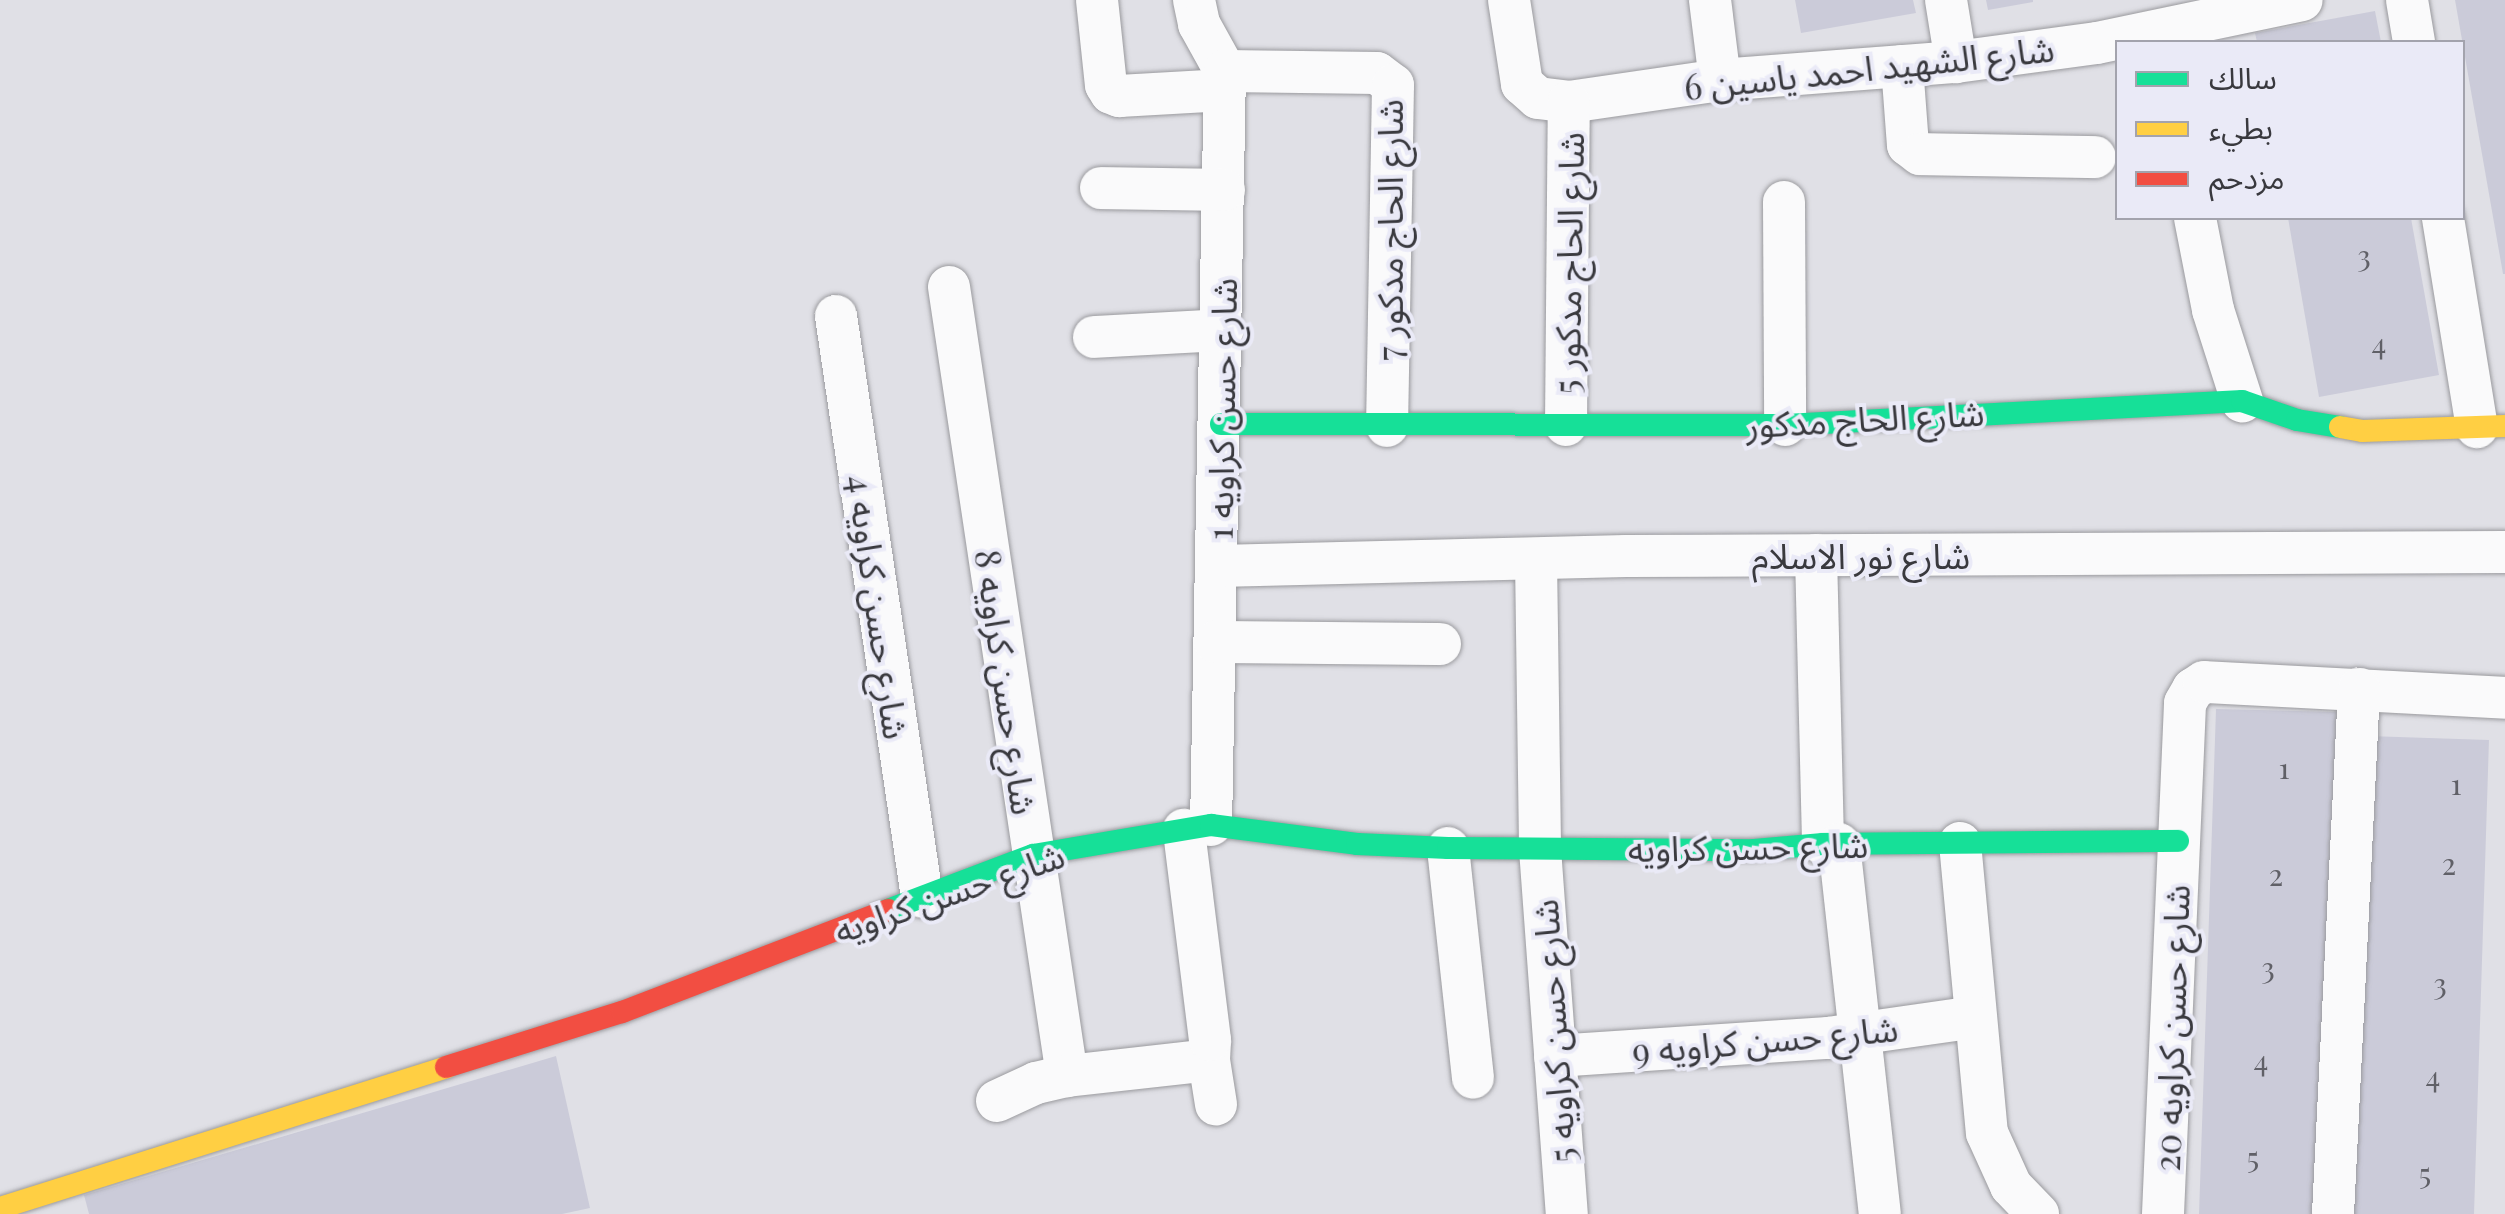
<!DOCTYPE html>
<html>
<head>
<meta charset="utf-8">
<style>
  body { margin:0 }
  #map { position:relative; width:2505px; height:1214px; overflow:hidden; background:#e0e0e6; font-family:"Playfair Display","Noto Sans Arabic",serif }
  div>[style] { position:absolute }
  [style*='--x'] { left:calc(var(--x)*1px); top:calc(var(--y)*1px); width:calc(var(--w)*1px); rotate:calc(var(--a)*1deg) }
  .building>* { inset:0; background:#cbcbd9 }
  .roads { filter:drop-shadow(0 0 2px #9a9a9e) drop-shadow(0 0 2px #9a9a9e) }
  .street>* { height:42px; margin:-21px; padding:0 21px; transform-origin:21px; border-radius:21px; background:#fafafb }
  .fast>* { height:22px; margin:-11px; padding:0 11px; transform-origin:11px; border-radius:11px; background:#16e098 }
  .slow>* { height:22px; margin:-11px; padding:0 11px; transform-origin:11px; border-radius:11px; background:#ffcf43 }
  .jam>* { height:22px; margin:-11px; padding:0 11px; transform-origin:11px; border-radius:11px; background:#f24e42 }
  span { translate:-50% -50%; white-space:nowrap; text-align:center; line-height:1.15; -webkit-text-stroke:8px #eaeaf7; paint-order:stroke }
  .number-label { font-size:30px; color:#606067 }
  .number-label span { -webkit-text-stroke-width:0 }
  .street-label { font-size:35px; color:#39393e }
  .legend { position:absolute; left:2115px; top:40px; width:350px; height:180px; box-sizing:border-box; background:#eaeaf7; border:2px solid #a3a3ad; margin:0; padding:12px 18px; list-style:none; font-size:30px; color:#39393e }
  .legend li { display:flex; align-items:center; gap:20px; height:50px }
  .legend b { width:50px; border:2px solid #a3a3ad }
</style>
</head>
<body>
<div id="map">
  <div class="building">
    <i style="clip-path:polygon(1795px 0,1913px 0,1916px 13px,1801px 33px)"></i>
    <i style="clip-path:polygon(1986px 0,2033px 0,2033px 2px,1988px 10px)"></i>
    <i style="clip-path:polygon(2455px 0,2505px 0,2505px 274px,2503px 274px)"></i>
    <i style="clip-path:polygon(2375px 11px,2381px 42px,2257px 42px,2255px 33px)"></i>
    <i style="clip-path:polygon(2288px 218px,2411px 218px,2439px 375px,2319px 397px)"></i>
    <i style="clip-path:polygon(2216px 709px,2337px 712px,2322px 1214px,2199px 1214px)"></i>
    <i style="clip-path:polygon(2368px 736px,2489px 740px,2474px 1214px,2353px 1214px)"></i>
    <i style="clip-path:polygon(556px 1056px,590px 1208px,562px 1214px,89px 1214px,84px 1195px)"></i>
  </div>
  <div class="roads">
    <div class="street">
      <i style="--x:1097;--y:0;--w:85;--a:84"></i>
      <i style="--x:1106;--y:85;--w:9;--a:58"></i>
      <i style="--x:1111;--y:93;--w:9;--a:21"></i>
      <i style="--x:1119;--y:96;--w:106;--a:-3.2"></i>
      <i style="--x:1194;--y:0;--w:25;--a:78"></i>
      <i style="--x:1199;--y:24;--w:54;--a:61"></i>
      <i style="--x:1225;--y:71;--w:754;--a:91.06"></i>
      <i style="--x:1509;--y:0;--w:85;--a:81.2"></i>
      <i style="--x:1522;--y:84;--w:21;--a:41"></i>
      <i style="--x:1538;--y:98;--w:31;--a:7"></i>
      <i style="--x:1569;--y:102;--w:153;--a:-8.3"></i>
      <i style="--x:1720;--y:80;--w:237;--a:-4.4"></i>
      <i style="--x:1956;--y:62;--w:142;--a:-7.7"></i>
      <i style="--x:2097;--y:43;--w:209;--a:-11.8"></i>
      <i style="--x:1710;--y:0;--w:81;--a:82.9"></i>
      <i style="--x:1946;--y:0;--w:63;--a:80.8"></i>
      <i style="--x:2407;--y:0;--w:43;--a:80.5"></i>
      <i style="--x:1902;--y:66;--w:79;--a:85.7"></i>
      <i style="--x:1908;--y:145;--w:15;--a:37"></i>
      <i style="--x:1920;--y:154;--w:175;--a:1"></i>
      <i style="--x:1225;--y:71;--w:152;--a:0.8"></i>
      <i style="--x:1377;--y:73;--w:20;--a:37"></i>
      <i style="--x:1393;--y:85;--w:341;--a:91"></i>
      <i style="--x:1101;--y:188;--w:123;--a:0.9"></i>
      <i style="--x:1784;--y:202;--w:223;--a:89.7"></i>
      <i style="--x:2195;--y:218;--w:94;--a:78.9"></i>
      <i style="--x:2213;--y:310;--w:96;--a:72.3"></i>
      <i style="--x:2443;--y:218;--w:212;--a:80.8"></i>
      <i style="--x:949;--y:287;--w:798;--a:81.49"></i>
      <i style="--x:836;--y:316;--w:587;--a:81.58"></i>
      <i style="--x:1094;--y:337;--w:129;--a:-3.1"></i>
      <i style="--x:1566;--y:425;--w:323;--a:-89.5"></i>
      <i style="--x:1816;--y:555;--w:289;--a:88.6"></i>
      <i style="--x:1536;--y:559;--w:290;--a:89.2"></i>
      <i style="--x:1540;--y:849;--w:366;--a:85.8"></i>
      <i style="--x:1218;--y:566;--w:408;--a:-1.4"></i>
      <i style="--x:1626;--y:556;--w:879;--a:-0.26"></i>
      <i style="--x:1215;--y:642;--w:225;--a:0.5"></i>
      <i style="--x:1960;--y:843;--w:291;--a:84.7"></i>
      <i style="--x:1987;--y:1133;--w:58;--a:65.6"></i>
      <i style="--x:2011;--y:1186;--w:39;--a:46"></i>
      <i style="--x:1839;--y:844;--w:372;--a:83.7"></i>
      <i style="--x:1448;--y:848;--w:231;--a:83.8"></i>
      <i style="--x:1555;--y:1056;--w:274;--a:-3.8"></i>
      <i style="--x:1828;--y:1038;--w:148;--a:-8.1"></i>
      <i style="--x:1209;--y:1060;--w:45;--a:81"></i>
      <i style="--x:997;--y:1101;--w:43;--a:-24.8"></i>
      <i style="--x:1036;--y:1083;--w:32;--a:-13"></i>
      <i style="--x:1067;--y:1076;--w:143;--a:-6.4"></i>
      <i style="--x:1209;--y:1060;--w:20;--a:-87"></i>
      <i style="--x:1210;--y:1040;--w:212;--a:-97.1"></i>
      <i style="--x:2163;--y:1214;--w:511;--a:-87.53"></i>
      <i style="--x:2185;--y:703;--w:16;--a:-60"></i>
      <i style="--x:2193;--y:689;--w:13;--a:-32"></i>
      <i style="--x:2204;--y:682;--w:301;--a:3"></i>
      <i style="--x:2333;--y:1214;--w:526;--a:-87.16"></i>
    </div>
    <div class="fast">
      <i style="--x:1221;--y:424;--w:564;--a:0.1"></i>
      <i style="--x:1785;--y:425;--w:458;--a:-3"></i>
      <i style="--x:2242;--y:401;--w:58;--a:19.1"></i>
      <i style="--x:2297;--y:420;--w:44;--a:9.2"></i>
      <i style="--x:888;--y:910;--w:155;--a:-20.8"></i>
      <i style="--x:1033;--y:855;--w:181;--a:-9.6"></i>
      <i style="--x:1211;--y:825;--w:147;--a:7.4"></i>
      <i style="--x:1357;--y:844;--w:91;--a:2.5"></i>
      <i style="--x:1448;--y:848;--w:306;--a:0.4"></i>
      <i style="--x:1754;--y:850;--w:69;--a:-5"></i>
      <i style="--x:1823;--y:844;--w:355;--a:-0.5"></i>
    </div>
    <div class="slow">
      <i style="--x:2340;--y:427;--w:22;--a:10"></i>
      <i style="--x:2362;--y:431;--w:143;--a:-2"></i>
      <i style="--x:0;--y:1208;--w:468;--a:-17.5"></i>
    </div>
    <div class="jam">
      <i style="--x:446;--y:1067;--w:184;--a:-17.4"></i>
      <i style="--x:622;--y:1012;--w:285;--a:-21"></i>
    </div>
  </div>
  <div class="number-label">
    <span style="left:2364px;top:255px">3</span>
    <span style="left:2379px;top:343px">4</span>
    <span style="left:2284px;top:767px">1</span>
    <span style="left:2456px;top:783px">1</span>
    <span style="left:2449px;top:863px">2</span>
    <span style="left:2276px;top:874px">2</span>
    <span style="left:2268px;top:967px">3</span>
    <span style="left:2440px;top:983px">3</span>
    <span style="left:2261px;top:1060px">4</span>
    <span style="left:2433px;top:1076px">4</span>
    <span style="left:2253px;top:1157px">5</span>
    <span style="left:2425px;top:1173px">5</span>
  </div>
  <div class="street-label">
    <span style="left:1869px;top:67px;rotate:-6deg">شارع الشهيد احمد ياسين 6</span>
    <span style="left:1389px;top:230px;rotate:-90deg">شارع الحاج مدكور 7</span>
    <span style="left:1568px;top:263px;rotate:-89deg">شارع الحاج مدكور 5</span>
    <span style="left:1221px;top:409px;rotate:-89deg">شارع حسن كراويه 1</span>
    <span style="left:1865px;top:418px;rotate:-3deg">شارع الحاج مدكور</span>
    <span style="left:1861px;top:555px">شارع نور الاسلام</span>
    <span style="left:879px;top:607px;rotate:82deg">شارع حسن كراويه 4</span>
    <span style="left:1007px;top:682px;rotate:82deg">شارع حسن كراويه 8</span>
    <span style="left:1748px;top:846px;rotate:-1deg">شارع حسن كراويه</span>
    <span style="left:949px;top:892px;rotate:-19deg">شارع حسن كراويه</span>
    <span style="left:2171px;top:1028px;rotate:-88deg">شارع حسن كراويه 20</span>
    <span style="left:1553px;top:1031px;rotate:-94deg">شارع حسن كراويه 5</span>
    <span style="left:1765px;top:1039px;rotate:-5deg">شارع حسن كراويه 9</span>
  </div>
  <ul class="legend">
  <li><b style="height:12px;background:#16e098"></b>سالك</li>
  <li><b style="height:12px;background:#ffcf43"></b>بطيء</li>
  <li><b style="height:12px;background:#f24e42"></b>مزدحم</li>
  </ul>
</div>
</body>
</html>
